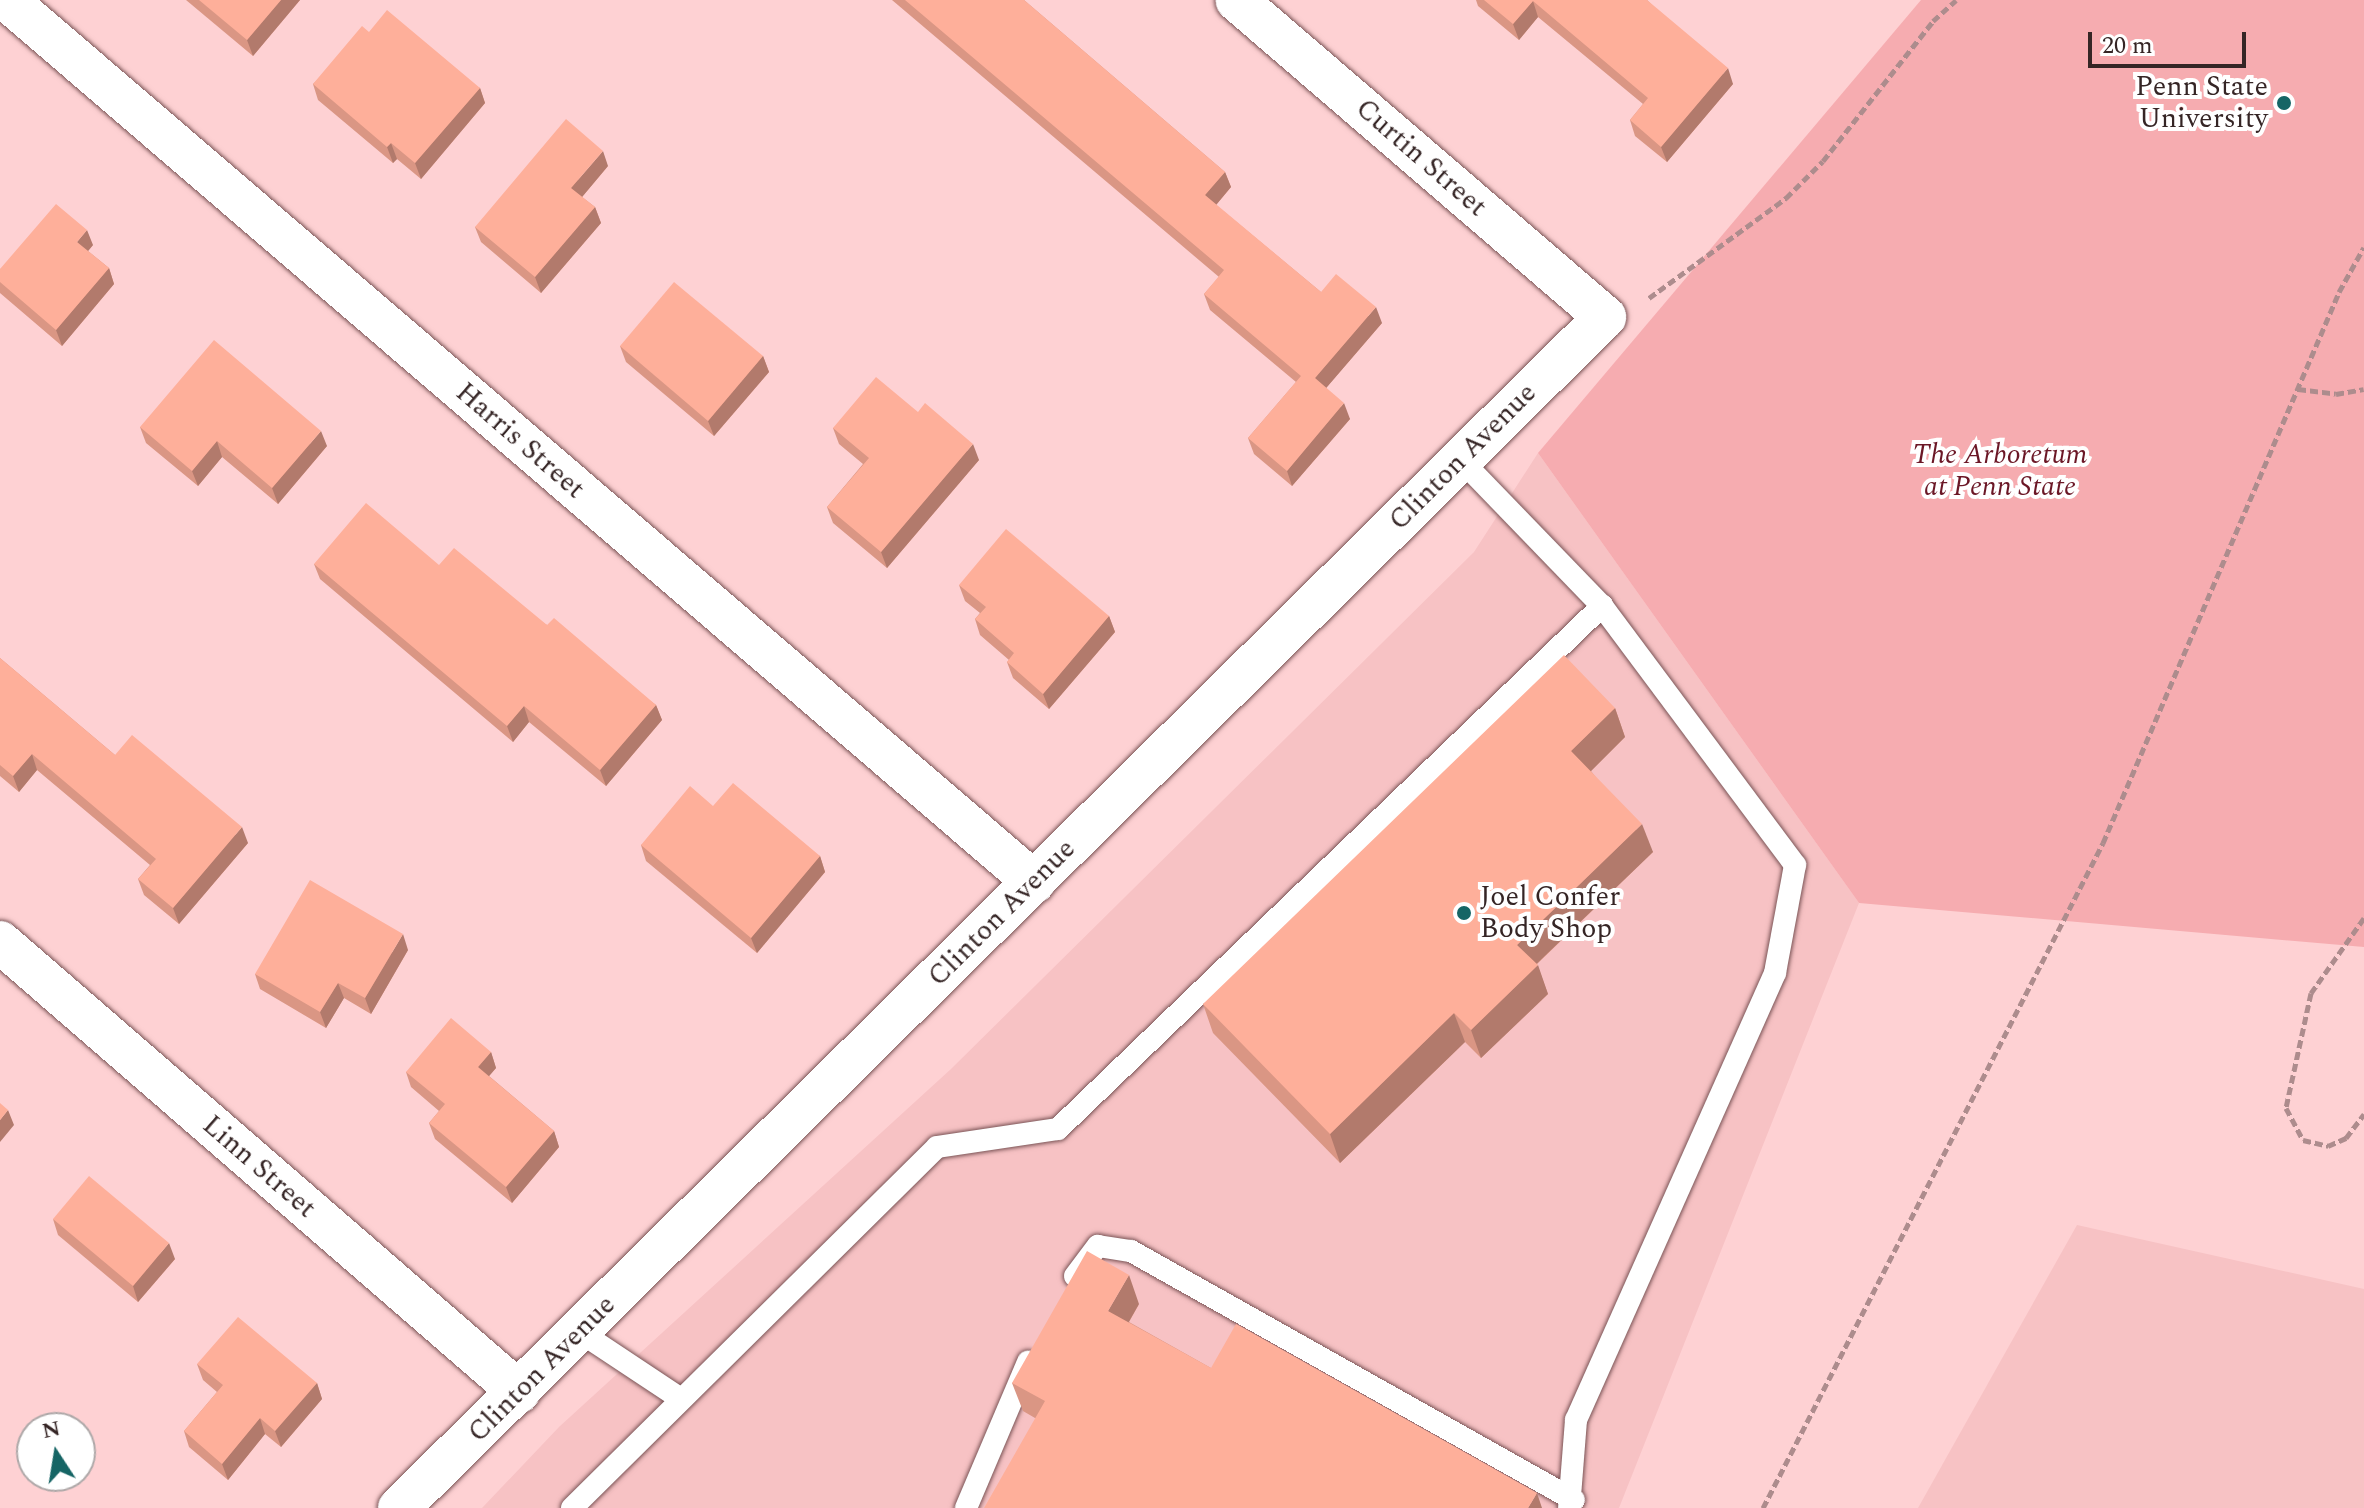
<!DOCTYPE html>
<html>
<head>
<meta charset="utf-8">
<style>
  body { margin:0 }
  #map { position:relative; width:2364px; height:1508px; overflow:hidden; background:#fed1d3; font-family:Spectral,serif }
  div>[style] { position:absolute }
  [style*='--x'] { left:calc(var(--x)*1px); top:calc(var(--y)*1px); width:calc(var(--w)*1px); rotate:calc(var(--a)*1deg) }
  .built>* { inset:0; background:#f7c2c4 }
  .green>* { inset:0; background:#f6acb0 }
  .path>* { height:5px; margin-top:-2.5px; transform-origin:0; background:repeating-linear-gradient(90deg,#ad8c8d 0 8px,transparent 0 12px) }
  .roads { filter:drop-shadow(0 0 2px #7a5456) drop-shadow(0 0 2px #7a5456) }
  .lane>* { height:22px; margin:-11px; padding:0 11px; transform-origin:11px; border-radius:11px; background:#fff }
  .street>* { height:42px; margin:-21px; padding:0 21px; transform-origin:21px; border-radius:21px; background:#fff }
  .wall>* { inset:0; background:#da9684 }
  .shaded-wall>* { inset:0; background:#b27a6c }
  .building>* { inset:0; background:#feaf9a }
  .dots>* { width:22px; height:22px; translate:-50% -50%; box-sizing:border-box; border:4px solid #fff; border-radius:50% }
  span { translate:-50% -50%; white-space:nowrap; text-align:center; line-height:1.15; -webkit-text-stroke:8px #fff; paint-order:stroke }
  .poi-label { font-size:28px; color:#352525 }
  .right { translate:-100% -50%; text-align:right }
  .left { translate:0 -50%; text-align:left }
  .street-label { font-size:28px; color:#352525 }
  .park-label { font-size:28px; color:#6b1726; font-style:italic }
  .north { position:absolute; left:16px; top:1412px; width:80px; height:80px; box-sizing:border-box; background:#fff; border:2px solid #aea8a8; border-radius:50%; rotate:348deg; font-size:22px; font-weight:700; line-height:32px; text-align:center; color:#352525 }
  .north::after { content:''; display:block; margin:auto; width:28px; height:36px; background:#166565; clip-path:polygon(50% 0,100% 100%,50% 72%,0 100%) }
  .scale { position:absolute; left:2088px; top:32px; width:158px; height:36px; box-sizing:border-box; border:4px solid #352525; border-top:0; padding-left:10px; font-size:24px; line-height:28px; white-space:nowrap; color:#352525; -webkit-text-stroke:6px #fff; paint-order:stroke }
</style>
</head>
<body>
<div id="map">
  <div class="built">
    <i style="clip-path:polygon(1538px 453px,1859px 903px,1619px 1508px,482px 1508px,559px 1427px,951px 1069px,1474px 552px)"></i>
    <i style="clip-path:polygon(2077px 1225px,2364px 1289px,2364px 1508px,1918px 1508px)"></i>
  </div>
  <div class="green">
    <i style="clip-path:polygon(1921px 0,2364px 0,2364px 947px,1859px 903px,1538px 453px)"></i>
  </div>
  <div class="path">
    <i style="--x:1649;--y:298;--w:170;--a:-36.1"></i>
    <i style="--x:1786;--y:198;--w:52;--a:-45"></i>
    <i style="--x:1823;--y:161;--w:178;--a:-51.8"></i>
    <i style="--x:1933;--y:21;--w:31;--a:-42"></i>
    <i style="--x:2298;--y:389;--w:38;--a:7"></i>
    <i style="--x:2336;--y:394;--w:28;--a:-10"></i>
    <i style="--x:2364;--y:918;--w:92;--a:125.2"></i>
    <i style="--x:2311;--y:993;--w:118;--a:102.3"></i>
    <i style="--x:2286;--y:1108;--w:36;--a:62"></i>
    <i style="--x:2303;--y:1140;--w:26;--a:13"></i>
    <i style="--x:2328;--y:1146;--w:20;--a:-24"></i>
    <i style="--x:2346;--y:1138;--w:30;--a:-53"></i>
    <i style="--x:1763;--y:1508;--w:747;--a:-62.92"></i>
    <i style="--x:2103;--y:843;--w:599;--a:-66.81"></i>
    <i style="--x:2339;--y:292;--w:51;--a:-60.9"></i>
  </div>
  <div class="roads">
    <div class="lane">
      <i style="--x:1460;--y:459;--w:204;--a:46"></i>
      <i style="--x:1602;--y:606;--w:323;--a:53.3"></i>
      <i style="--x:1795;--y:865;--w:110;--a:100.5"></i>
      <i style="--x:1775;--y:973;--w:489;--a:114"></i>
      <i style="--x:1576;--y:1420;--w:88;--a:94.5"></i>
      <i style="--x:1075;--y:1276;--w:38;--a:-53"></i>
      <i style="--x:1098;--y:1246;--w:33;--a:9"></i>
      <i style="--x:1131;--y:1251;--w:508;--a:29.34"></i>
      <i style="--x:580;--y:1332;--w:121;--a:33.6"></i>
      <i style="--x:572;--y:1508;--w:513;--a:-44.68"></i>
      <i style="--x:937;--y:1147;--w:122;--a:-8.5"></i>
      <i style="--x:1058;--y:1129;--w:755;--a:-43.87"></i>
      <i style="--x:966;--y:1508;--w:159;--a:-67"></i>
    </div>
    <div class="street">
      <i style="--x:7;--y:0;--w:1354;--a:40.66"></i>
      <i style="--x:0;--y:942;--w:687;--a:40.93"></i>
      <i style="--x:399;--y:1508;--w:1695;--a:-44.64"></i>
      <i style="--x:1605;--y:317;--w:486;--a:-139.3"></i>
    </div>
  </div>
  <div class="wall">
    <i style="clip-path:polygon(186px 0,300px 0,253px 56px)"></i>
    <i style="clip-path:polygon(892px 0,1024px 0,1225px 172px,1231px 187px,1216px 205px,1321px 292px,1382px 323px,1326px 388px,1350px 419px,1292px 486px,1254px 454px,1248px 438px,1296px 382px,1210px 310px,1204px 294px,1219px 277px)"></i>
    <i style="clip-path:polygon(1476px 0,1647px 0,1733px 84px,1667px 162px,1635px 136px,1630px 120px,1643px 104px,1538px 17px,1519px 40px,1478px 6px)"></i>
    <i style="clip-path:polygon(369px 32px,480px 88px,485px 103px,421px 179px,397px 159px,393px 163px,318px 100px,313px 84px)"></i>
    <i style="clip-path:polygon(608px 166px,582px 197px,595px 207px,601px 223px,541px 293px,481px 242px,475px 227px)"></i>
    <i style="clip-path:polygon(93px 245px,88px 251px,109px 268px,114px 284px,62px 346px,0 293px,0 269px)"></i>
    <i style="clip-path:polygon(620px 346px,763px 356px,769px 372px,714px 436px,626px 362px)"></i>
    <i style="clip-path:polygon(918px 412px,979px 460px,887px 568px,833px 523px,827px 507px,863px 464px,839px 444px,833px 428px)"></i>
    <i style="clip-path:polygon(140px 427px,327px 446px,278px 504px,222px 457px,198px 486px,146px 443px)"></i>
    <i style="clip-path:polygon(314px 564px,439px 565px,547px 625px,656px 705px,662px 720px,606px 786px,529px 722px,513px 742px,320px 579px)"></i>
    <i style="clip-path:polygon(959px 585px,1109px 616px,1115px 632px,1049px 709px,1013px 678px,1007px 662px,1009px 660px,980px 635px,975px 619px,980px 613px,965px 601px)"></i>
    <i style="clip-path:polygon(0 658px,115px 755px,248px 843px,179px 924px,144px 895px,138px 879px,150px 865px,37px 770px,19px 792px,0 776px)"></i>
    <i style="clip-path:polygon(1615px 708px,1625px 737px,1591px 771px,1653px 852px,1537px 964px,1548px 994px,1481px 1058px,1465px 1042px,1340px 1163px,1213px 1033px,1203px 1004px)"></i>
    <i style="clip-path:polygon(713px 806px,820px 856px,825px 872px,757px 953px,646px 861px,641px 845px)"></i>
    <i style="clip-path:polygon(408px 950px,371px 1014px,344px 998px,326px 1028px,260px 989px,255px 974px)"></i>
    <i style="clip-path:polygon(491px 1052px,496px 1068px,489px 1076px,554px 1131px,559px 1147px,512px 1203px,435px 1139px,429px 1123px,439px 1111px,411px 1087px,406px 1072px)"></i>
    <i style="clip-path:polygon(53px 1219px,175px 1259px,138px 1302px,58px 1235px)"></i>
    <i style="clip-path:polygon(1139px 1304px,1129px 1322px,1211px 1368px,1537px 1493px,1035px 1418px,1023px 1411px,1012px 1383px)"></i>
    <i style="clip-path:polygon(197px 1364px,317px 1383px,322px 1399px,281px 1447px,265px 1434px,228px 1480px,189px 1447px,184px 1431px,217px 1392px,203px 1380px)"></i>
  </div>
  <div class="shaded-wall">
    <i style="clip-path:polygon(281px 0,300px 0,253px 56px,247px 40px)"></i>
    <i style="clip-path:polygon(1533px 1px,1538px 17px,1519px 40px,1513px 24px)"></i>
    <i style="clip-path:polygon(1728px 68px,1733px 84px,1667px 162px,1661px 147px)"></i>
    <i style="clip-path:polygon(480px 88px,485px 103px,421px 179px,415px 163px)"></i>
    <i style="clip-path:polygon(391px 143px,397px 159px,393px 163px,387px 147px)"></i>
    <i style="clip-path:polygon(603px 151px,608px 166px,577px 203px,571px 188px)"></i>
    <i style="clip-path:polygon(1225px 172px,1231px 187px,1211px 211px,1205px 195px)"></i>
    <i style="clip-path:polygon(595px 207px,601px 223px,541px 293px,535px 277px)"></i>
    <i style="clip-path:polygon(87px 230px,93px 245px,83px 257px,77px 242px)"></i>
    <i style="clip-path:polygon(109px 268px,114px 284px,62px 346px,56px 330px)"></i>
    <i style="clip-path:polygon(1376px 307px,1382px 323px,1321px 394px,1315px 378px)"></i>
    <i style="clip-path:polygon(763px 356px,769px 372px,714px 436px,708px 421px)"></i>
    <i style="clip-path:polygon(1344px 403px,1350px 419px,1292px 486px,1287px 471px)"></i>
    <i style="clip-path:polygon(321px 431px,327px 446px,278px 504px,272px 488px)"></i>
    <i style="clip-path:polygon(217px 441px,222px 457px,198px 486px,192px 471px)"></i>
    <i style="clip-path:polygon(973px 444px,979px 460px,887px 568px,881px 552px)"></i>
    <i style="clip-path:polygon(1109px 616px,1115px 632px,1049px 709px,1043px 694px)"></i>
    <i style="clip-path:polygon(656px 705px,662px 720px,606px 786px,600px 770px)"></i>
    <i style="clip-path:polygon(524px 706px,529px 722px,513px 742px,507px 726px)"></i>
    <i style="clip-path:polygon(1615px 708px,1625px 737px,1582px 780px,1571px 751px)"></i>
    <i style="clip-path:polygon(32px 754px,37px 770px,19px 792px,13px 776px)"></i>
    <i style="clip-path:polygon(1642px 824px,1653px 852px,1527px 973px,1517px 945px)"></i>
    <i style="clip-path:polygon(242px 827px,248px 843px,179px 924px,173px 908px)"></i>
    <i style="clip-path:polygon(820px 856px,825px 872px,757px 953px,751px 938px)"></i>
    <i style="clip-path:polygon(403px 934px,408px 950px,371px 1014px,365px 998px)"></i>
    <i style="clip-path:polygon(1538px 965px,1548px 994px,1481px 1058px,1471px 1030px)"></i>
    <i style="clip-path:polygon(338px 983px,344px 998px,326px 1028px,320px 1012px)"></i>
    <i style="clip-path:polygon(1454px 1013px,1465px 1042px,1340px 1163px,1330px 1134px)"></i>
    <i style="clip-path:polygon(491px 1052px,496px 1068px,483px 1083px,478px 1067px)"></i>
    <i style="clip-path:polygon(8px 1110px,14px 1125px,0 1142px,0 1120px)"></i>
    <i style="clip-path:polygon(554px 1131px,559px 1147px,512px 1203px,506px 1187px)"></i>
    <i style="clip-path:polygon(169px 1243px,175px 1259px,138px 1302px,133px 1286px)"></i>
    <i style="clip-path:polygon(1129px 1275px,1139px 1304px,1119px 1339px,1108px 1311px)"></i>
    <i style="clip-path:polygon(317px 1383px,322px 1399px,281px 1447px,275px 1431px)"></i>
    <i style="clip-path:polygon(260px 1418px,265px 1434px,228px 1480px,222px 1464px)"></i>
    <i style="clip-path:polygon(1537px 1493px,1542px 1508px,1528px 1508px)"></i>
  </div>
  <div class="building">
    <i style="clip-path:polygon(199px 0,281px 0,247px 40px)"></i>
    <i style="clip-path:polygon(905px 0,1024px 0,1225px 172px,1205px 195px,1321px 292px,1336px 274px,1376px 307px,1315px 378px,1344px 403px,1287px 471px,1248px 438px,1301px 376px,1204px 294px,1224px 270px)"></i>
    <i style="clip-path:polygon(1484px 0,1647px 0,1728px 68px,1661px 147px,1630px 120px,1648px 98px,1533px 1px,1513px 24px)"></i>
    <i style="clip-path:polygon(387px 10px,480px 88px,415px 163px,391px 143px,387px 147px,313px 84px,362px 26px,369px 32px)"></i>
    <i style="clip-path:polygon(566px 119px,603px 151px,571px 188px,595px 207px,535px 277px,475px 227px)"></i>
    <i style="clip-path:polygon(56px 204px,87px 230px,77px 242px,109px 268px,56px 330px,0 282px,0 269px)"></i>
    <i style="clip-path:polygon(674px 282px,763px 356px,708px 421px,620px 346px)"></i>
    <i style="clip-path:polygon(214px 340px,321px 431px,272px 488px,217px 441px,192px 471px,140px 427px)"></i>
    <i style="clip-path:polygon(876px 377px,918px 412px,925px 403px,973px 444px,881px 552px,827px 507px,869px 458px,833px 428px)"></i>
    <i style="clip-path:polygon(366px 503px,439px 565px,454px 548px,547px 625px,554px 618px,656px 705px,600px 770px,524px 706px,507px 726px,314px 564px)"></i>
    <i style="clip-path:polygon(1006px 529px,1109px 616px,1043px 694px,1007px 662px,1014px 653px,975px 619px,986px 607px,959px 585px)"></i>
    <i style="clip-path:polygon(1564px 655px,1615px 708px,1571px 751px,1642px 824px,1517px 945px,1538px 965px,1471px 1030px,1454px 1013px,1330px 1134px,1203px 1004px)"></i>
    <i style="clip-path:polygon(0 658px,115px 755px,132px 735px,242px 827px,173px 908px,138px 879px,156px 859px,32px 754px,13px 776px,0 765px)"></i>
    <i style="clip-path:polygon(733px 783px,820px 856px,751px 938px,641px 845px,690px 786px,713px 806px)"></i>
    <i style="clip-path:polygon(310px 880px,403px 934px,365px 998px,338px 983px,320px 1012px,255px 974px)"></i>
    <i style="clip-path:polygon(451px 1018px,491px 1052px,478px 1067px,554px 1131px,506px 1187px,429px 1123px,445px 1104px,406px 1072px)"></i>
    <i style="clip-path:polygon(0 1103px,8px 1110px,0 1120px)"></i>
    <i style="clip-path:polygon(89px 1176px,169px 1243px,133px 1286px,53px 1219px)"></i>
    <i style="clip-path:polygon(1087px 1251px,1129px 1275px,1108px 1311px,1211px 1368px,1236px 1324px,1537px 1493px,1528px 1508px,984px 1508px,1045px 1401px,1012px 1383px)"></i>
    <i style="clip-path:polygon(238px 1317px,317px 1383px,275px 1431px,260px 1418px,222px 1464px,184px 1431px,223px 1385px,197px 1364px)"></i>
  </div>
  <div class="dots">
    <i style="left:2284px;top:103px;background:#166565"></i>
    <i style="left:1464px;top:913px;background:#166565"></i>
  </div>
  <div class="poi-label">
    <span class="right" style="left:2268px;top:103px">Penn State<br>University</span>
    <span class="left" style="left:1480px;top:913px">Joel Confer<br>Body Shop</span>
  </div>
  <div class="street-label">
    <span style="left:1421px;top:158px;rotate:41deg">Curtin Street</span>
    <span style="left:520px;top:441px;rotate:41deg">Harris Street</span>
    <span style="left:1463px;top:457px;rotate:-45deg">Clinton Avenue</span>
    <span style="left:1002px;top:913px;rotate:-45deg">Clinton Avenue</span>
    <span style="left:259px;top:1167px;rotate:41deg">Linn Street</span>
    <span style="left:542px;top:1369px;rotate:-45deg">Clinton Avenue</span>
  </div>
  <div class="park-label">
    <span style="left:2000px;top:471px">The Arboretum<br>at Penn State</span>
  </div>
  <div class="north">N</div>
  <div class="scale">20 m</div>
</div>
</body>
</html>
